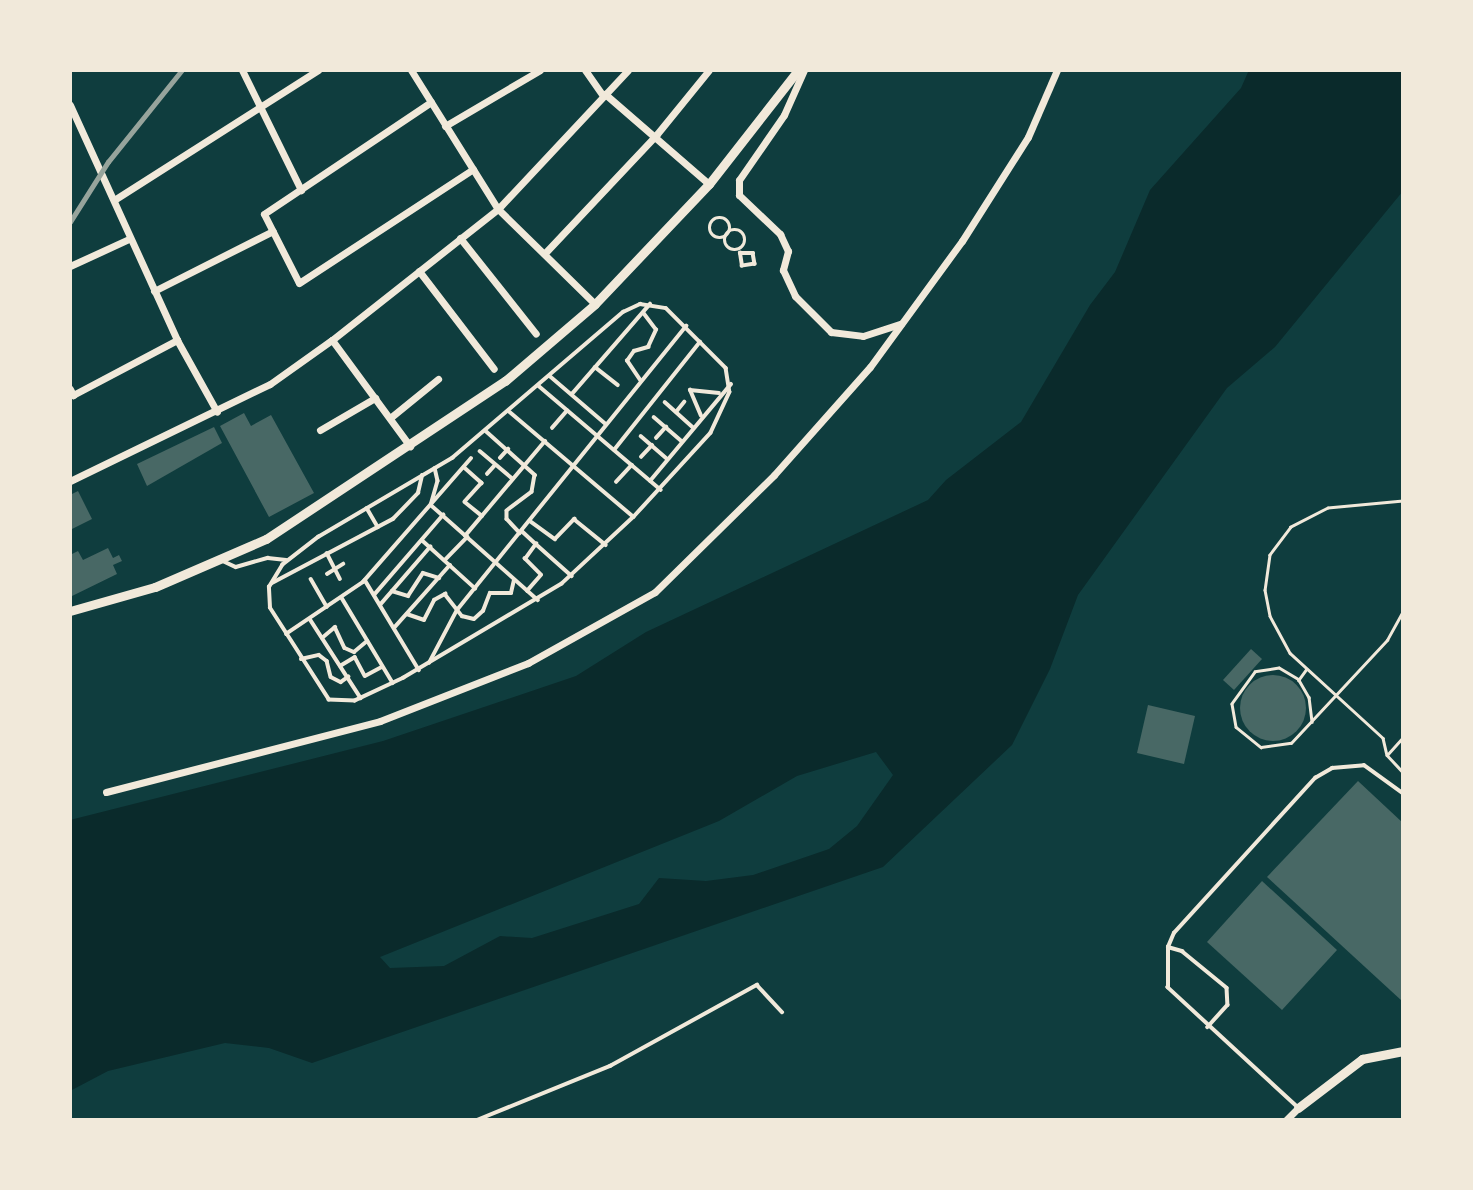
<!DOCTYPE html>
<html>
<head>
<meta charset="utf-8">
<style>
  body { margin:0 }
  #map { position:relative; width:1473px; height:1190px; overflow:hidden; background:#0f3d3e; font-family:Raleway,sans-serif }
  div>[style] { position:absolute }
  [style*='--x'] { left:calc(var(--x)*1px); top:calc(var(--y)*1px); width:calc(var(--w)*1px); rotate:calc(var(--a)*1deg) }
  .water>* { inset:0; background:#0a2a2b }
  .building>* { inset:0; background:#486865 }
  .round { border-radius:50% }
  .path>* { height:2.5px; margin:-1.25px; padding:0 1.25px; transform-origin:1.25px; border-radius:1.25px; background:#f1e9da }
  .service>* { height:3.5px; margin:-1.75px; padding:0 1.75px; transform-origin:1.75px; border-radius:1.75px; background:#f1e9da }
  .service>.ring { margin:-1.75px; padding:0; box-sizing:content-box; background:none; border:3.5px solid #f1e9da; border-radius:50% }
  .minor>* { height:7px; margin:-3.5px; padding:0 3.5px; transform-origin:3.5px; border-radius:3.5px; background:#f1e9da }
  .tertiary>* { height:9px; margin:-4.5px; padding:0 4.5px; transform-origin:4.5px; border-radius:4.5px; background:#f1e9da }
  .rail>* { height:4.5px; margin:-2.25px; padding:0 2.25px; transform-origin:2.25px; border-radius:2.25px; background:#97a49c }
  span { translate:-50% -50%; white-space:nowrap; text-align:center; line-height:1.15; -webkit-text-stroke:5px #f1e9da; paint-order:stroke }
  .frame { position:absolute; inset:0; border:72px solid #f1e9da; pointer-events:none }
</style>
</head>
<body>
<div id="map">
  <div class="water">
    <i style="clip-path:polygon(evenodd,1249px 70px,1403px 70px,1403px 191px,1275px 347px,1227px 388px,1078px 595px,1050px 669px,1012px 745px,883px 867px,312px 1063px,269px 1048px,225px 1043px,108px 1071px,70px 1091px,70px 820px,383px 741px,576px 676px,646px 632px,928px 500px,946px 480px,1021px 422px,1090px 305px,1115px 272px,1150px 190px,1241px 88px,1249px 70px,876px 752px,893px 775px,857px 826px,829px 849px,753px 875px,706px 881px,659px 878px,639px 904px,532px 938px,500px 936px,444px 966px,390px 968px,380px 957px,719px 821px,797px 776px,876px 752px)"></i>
  </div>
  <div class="building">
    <i style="clip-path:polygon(244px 413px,251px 426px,271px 415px,314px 493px,269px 517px,220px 426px)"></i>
    <i style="clip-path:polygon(214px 427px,222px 443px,147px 486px,137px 464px)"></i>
    <i style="clip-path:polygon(78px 491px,92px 519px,70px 530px,70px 495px)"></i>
    <i style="clip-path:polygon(108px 548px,113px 558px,119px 555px,122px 561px,113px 565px,117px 574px,70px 597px,70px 555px,78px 551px,83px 560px)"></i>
    <i style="clip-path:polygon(1251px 649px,1262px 659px,1234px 690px,1223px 680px)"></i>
    <i class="round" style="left:1240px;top:675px;width:66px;height:66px"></i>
    <i style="clip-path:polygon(1148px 705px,1195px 716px,1184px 764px,1137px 753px)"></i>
    <i style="clip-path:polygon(1358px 781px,1403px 823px,1402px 1001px,1267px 877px)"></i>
    <i style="clip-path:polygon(1262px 881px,1337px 950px,1282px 1010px,1207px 942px)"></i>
  </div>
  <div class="path">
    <i style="--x:1403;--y:501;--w:75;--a:174.7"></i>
    <i style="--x:1328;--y:508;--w:42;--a:152.8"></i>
    <i style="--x:1291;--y:527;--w:35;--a:127"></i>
    <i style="--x:1270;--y:555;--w:35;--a:98"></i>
    <i style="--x:1265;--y:590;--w:26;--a:79"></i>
    <i style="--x:1270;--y:616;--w:42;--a:61.6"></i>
    <i style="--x:1290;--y:653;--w:126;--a:42.4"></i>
    <i style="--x:1383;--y:738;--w:17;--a:77"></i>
    <i style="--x:1387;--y:755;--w:23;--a:47"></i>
    <i style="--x:1307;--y:669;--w:14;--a:126"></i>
    <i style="--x:1299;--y:680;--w:20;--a:60"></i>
    <i style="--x:1309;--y:697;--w:25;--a:83"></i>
    <i style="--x:1299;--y:680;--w:23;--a:-149"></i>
    <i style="--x:1279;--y:668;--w:24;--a:171"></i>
    <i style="--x:1255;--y:672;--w:39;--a:126"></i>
    <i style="--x:1232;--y:704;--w:23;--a:80"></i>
    <i style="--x:1236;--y:727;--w:32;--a:39"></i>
    <i style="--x:1261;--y:747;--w:30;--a:-8"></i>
    <i style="--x:1291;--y:743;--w:141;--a:-47"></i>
    <i style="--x:1387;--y:640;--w:33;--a:-61"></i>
    <i style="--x:1387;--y:755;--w:24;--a:-48"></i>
  </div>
  <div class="service">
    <i class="ring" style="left:710px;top:218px;width:16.5px;height:16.5px"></i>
    <i class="ring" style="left:725px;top:230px;width:16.5px;height:16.5px"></i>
    <i style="--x:740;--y:253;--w:13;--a:0"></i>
    <i style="--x:753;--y:253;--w:11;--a:80"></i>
    <i style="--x:755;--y:264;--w:13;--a:171"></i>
    <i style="--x:742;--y:266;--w:13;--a:-99"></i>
    <i style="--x:640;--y:304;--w:26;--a:9"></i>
    <i style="--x:666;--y:308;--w:85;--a:45"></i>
    <i style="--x:726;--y:368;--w:24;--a:81"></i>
    <i style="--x:730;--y:392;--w:45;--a:114.9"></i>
    <i style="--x:711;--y:433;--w:114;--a:132.5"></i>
    <i style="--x:634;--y:517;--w:98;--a:137.1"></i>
    <i style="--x:562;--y:584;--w:184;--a:149.3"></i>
    <i style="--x:404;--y:678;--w:54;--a:154.9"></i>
    <i style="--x:355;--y:701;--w:26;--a:-178"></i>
    <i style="--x:329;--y:700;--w:109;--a:-122.7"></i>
    <i style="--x:270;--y:608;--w:21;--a:-93"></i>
    <i style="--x:269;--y:587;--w:26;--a:-59"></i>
    <i style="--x:282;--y:565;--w:46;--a:-37.9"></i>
    <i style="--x:318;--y:537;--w:156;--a:-30.5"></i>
    <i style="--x:452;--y:458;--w:225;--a:-40.5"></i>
    <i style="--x:623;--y:312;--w:19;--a:-25"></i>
    <i style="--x:595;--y:367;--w:29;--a:38"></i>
    <i style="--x:550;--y:376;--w:74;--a:40.6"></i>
    <i style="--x:640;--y:380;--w:23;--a:-124"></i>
    <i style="--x:627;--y:361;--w:12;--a:-55"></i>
    <i style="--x:634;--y:351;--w:15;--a:-16"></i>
    <i style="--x:648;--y:347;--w:19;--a:-65"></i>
    <i style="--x:656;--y:330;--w:21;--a:-127"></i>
    <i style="--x:539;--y:386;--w:160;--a:40.4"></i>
    <i style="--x:572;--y:394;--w:119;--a:-49.1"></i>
    <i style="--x:665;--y:402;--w:38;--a:42"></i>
    <i style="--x:510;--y:412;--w:162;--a:40.3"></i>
    <i style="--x:676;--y:412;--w:13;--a:-51"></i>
    <i style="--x:701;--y:416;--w:28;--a:-113"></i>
    <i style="--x:690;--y:390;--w:29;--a:6"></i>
    <i style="--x:654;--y:417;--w:37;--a:41"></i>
    <i style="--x:552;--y:428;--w:23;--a:-49"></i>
    <i style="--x:486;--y:431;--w:66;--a:41.9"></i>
    <i style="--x:535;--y:475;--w:17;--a:100"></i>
    <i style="--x:532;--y:492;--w:31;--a:143"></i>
    <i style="--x:507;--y:511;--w:8;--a:90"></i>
    <i style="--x:507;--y:519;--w:19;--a:47"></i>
    <i style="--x:641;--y:436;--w:35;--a:41"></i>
    <i style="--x:656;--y:438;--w:15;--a:-48"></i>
    <i style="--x:614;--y:450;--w:138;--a:-51.5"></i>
    <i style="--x:480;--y:451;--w:43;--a:40.3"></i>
    <i style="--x:641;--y:457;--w:16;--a:-47"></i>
    <i style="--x:500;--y:458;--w:12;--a:-48"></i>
    <i style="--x:464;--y:467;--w:24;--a:42"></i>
    <i style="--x:482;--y:483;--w:25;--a:132"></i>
    <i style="--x:465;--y:502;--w:22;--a:39"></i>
    <i style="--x:435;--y:468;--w:13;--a:77"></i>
    <i style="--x:438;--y:481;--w:25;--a:106"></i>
    <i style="--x:431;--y:505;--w:143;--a:41.6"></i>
    <i style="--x:487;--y:474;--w:12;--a:-48"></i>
    <i style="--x:650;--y:481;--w:126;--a:-50.1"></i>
    <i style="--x:616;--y:482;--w:23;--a:-47"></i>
    <i style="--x:367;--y:508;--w:22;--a:60"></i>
    <i style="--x:530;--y:521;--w:31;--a:36"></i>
    <i style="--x:555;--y:539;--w:28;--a:-46"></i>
    <i style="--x:574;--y:519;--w:41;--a:39.1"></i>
    <i style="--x:522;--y:531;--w:19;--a:43"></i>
    <i style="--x:465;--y:536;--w:124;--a:-49.9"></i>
    <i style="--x:422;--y:540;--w:72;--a:42.2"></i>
    <i style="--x:327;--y:553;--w:29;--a:63"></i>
    <i style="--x:445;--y:560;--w:32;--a:-46"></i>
    <i style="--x:223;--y:561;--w:14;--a:25"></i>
    <i style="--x:236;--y:567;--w:33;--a:-16"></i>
    <i style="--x:268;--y:558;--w:18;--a:6"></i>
    <i style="--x:327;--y:574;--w:19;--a:-32"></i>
    <i style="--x:311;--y:579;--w:32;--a:60"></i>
    <i style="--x:365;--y:580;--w:105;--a:59"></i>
    <i style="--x:272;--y:583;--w:137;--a:-27.9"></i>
    <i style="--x:393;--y:519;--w:36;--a:-46"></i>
    <i style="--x:418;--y:493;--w:18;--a:-77"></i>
    <i style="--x:392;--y:591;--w:17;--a:17"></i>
    <i style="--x:408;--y:596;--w:27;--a:-57"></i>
    <i style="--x:423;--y:573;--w:17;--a:17"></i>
    <i style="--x:527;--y:591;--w:21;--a:-49"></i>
    <i style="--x:541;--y:575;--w:23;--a:-135"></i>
    <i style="--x:525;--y:559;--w:19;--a:-54"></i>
    <i style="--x:536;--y:544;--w:48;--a:41.6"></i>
    <i style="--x:374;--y:595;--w:106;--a:-49.2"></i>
    <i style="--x:342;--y:598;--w:99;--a:59"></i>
    <i style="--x:380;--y:605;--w:77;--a:-49.2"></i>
    <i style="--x:407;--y:614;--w:18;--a:19"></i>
    <i style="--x:424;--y:620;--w:22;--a:-63"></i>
    <i style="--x:434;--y:600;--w:13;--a:-29"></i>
    <i style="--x:445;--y:594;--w:28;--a:52"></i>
    <i style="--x:462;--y:616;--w:12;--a:14"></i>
    <i style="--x:474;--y:619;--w:12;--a:-42"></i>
    <i style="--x:483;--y:611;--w:19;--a:-69"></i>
    <i style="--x:490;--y:593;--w:21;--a:0"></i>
    <i style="--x:511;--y:593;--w:13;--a:-77"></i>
    <i style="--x:310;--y:619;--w:94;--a:57.2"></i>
    <i style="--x:394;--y:628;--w:84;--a:-48.4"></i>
    <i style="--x:286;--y:634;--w:93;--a:-34"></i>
    <i style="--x:363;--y:582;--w:164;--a:-48.9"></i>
    <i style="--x:322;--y:638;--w:17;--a:-40"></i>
    <i style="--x:335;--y:627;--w:23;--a:65"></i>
    <i style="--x:345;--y:648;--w:10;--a:24"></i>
    <i style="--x:354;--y:652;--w:17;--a:-40"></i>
    <i style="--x:301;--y:659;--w:18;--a:-13"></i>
    <i style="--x:319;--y:655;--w:10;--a:37"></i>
    <i style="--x:327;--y:661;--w:16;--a:76"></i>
    <i style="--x:331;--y:677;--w:11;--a:27"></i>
    <i style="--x:341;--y:682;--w:9;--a:-36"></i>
    <i style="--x:429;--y:663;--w:60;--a:-62.2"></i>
    <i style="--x:457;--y:610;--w:365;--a:-51.1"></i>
    <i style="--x:340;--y:666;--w:17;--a:-31"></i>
    <i style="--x:355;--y:657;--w:21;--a:62"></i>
    <i style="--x:365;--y:676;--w:19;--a:-28"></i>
    <i style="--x:1168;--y:947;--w:15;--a:16"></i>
    <i style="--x:1182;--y:951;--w:58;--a:39.4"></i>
    <i style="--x:1227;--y:988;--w:17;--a:87"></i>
    <i style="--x:1228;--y:1005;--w:30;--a:132"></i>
    <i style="--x:1297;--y:1107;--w:176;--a:-137.3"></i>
    <i style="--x:1168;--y:988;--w:41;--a:-90"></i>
    <i style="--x:1168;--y:947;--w:15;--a:-67"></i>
    <i style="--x:1174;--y:933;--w:210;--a:-47.7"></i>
    <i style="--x:1315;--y:778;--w:20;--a:-30"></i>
    <i style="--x:1332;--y:768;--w:32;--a:-5"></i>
    <i style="--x:1364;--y:765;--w:48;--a:35.7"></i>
    <i style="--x:477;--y:1120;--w:144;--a:-22.1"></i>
    <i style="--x:610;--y:1066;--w:168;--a:-28.9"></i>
    <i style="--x:757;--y:985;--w:37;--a:47"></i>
  </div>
  <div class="minor">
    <i style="--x:242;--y:70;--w:134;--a:63.8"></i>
    <i style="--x:411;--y:70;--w:164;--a:58"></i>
    <i style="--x:498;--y:209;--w:136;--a:44.4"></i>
    <i style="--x:585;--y:70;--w:32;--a:55"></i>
    <i style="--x:804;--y:70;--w:49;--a:114"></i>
    <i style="--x:784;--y:115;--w:79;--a:124.7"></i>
    <i style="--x:739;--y:180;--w:15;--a:90"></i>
    <i style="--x:739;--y:195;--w:57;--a:43.6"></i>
    <i style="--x:780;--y:234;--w:19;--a:65"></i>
    <i style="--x:788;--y:251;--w:20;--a:105"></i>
    <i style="--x:783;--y:270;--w:29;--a:65"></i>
    <i style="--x:795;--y:296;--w:51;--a:45"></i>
    <i style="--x:831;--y:332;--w:32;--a:7"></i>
    <i style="--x:863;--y:336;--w:40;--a:-18"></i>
    <i style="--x:605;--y:94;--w:138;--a:40.9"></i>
    <i style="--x:431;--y:102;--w:201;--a:146.2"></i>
    <i style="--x:264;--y:214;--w:77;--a:63.1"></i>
    <i style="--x:299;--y:283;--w:208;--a:-33.2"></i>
    <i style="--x:70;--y:105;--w:258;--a:65.5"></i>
    <i style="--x:177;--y:340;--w:82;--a:60.9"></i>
    <i style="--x:445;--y:126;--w:110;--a:-30.5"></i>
    <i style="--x:114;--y:200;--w:242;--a:-32.5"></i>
    <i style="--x:460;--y:238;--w:122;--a:51.6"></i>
    <i style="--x:545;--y:253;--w:163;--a:-46.7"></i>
    <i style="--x:657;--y:134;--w:82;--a:-50.9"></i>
    <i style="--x:70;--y:266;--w:65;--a:-24.6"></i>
    <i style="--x:419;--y:271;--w:123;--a:52.6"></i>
    <i style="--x:154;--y:291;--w:133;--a:-26.8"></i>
    <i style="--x:332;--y:340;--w:132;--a:53.7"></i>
    <i style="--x:70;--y:389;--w:7;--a:63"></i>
    <i style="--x:73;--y:395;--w:118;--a:-27.9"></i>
    <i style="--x:390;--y:418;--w:62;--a:-39.1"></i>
    <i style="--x:320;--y:430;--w:64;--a:-30.2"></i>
    <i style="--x:70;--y:481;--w:222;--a:-25.9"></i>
    <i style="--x:270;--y:384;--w:76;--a:-35.4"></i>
    <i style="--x:332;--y:340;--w:211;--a:-38.3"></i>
    <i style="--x:498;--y:209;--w:190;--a:-46.9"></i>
    <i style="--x:106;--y:792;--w:283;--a:-14.5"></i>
    <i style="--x:380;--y:721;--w:159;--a:-21.4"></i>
    <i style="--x:528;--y:663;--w:145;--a:-29.2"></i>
    <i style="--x:655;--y:592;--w:167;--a:-44.5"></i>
    <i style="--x:774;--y:475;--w:144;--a:-48.4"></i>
    <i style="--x:870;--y:367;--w:156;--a:-53.9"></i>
    <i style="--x:962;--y:241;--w:123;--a:-57.6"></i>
    <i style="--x:1028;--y:137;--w:73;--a:-66.6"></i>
    <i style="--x:1286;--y:1120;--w:17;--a:-45"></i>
  </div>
  <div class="tertiary">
    <i style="--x:70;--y:611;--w:88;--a:-15.8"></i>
    <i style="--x:155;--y:587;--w:121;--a:-23.4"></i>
    <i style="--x:266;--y:539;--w:287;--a:-33.5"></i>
    <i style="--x:505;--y:381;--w:118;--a:-40.5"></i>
    <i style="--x:595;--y:304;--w:166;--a:-46.5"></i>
    <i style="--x:709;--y:184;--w:145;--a:-52"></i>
    <i style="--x:1298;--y:1108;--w:81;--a:-37.4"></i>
    <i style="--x:1362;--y:1059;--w:42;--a:-11"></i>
  </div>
  <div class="rail">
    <i style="--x:70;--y:222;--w:71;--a:-57.7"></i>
    <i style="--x:108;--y:162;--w:118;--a:-51.2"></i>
  </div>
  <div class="frame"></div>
</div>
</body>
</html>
